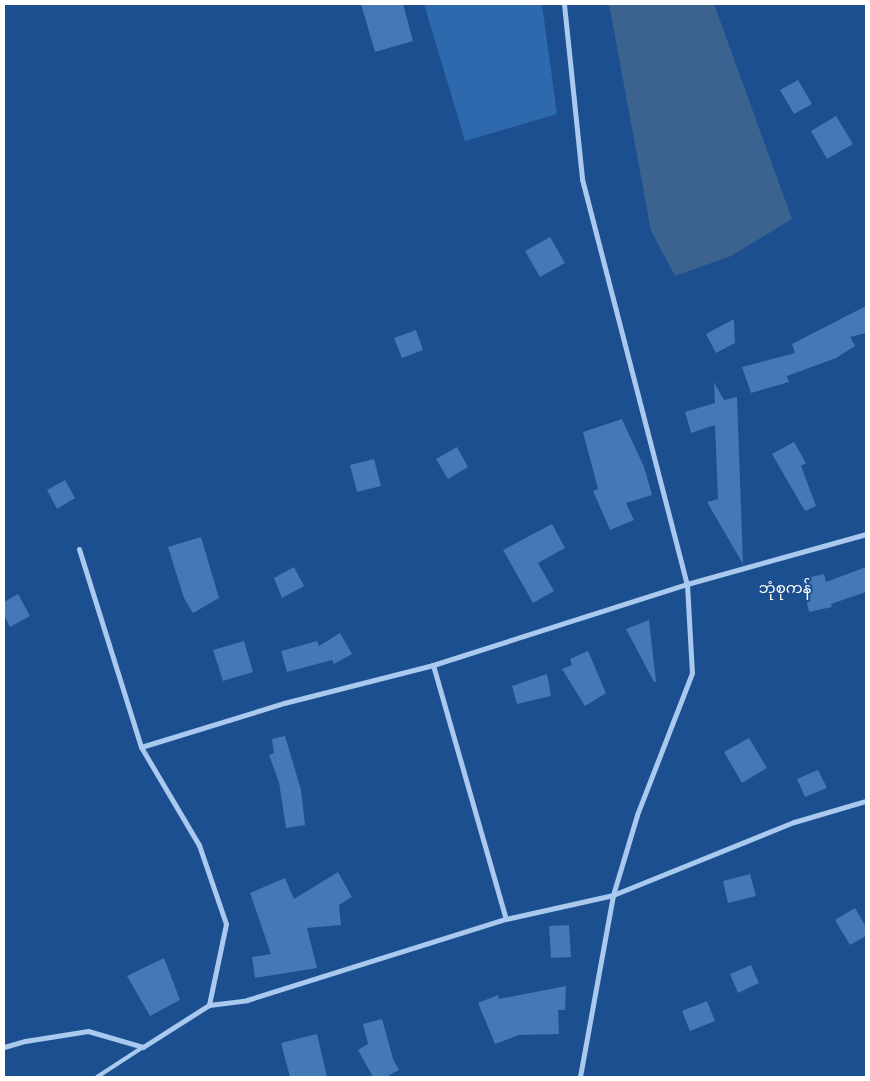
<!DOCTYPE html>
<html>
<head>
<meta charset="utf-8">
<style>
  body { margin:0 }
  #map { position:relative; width:870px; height:1081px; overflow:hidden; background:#1b4f8f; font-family:"Golos Text","Noto Sans Myanmar",sans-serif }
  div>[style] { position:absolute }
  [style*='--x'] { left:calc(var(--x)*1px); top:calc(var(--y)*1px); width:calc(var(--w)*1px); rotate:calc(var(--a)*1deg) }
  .green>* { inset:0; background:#2e69ad }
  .water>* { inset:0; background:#3c6290 }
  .building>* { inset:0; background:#4478b7 }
  .service>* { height:4px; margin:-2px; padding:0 2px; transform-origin:2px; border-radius:2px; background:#a9c9ee }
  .minor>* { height:5px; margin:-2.5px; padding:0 2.5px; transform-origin:2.5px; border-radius:2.5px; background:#a9c9ee }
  span { translate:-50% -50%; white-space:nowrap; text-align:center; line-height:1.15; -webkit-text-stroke:4px #1b4f8f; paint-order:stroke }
  .quarter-label { font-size:15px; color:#fff }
  .frame { position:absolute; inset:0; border:5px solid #fff; pointer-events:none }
</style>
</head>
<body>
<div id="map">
  <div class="green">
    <i style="clip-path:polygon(424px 4px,542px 4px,557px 114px,465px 141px)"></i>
  </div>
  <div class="water">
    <i style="clip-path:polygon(609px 4px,714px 4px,792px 219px,731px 256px,675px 276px,651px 231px)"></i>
  </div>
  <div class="building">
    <i style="clip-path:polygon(361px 4px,403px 4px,413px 41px,375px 52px)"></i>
    <i style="clip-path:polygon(798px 80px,812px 104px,794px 114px,780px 90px)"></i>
    <i style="clip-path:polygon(836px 116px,853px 144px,827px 159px,811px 131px)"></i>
    <i style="clip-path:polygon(550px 237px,565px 263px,540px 277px,525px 251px)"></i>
    <i style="clip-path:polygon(866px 306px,866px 333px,850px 337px,855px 346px,836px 358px,787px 376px,789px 382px,751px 393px,742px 367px,795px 353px,792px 344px)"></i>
    <i style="clip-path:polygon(734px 319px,735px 343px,716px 353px,706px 334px)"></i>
    <i style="clip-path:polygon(416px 330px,423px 350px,402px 358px,394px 338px)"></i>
    <i style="clip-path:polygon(714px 382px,724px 400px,737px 397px,743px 564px,707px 502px,718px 499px,715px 425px,691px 433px,685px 412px,715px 403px)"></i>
    <i style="clip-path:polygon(622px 419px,644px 467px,652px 495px,626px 503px,634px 520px,610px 530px,593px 491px,598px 489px,583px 432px)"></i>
    <i style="clip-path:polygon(794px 442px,806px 463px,801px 466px,816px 506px,805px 511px,772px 454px)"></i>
    <i style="clip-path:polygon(457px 447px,468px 467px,448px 479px,436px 459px)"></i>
    <i style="clip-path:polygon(374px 459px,381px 486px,357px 492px,350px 465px)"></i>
    <i style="clip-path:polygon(65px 480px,75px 498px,57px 509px,47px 490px)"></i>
    <i style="clip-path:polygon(552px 524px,565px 548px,538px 563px,554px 591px,533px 603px,503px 550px)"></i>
    <i style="clip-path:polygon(201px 537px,219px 598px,193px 613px,184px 598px,168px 547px)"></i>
    <i style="clip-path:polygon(294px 567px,304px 586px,282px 598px,274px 578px)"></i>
    <i style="clip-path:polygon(866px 567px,866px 592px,831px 604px,832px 607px,809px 612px,802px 579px,824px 574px,826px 582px)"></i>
    <i style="clip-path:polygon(18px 594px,30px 616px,10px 627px,4px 615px,4px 602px)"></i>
    <i style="clip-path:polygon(649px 620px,656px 682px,654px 682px,626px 629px)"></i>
    <i style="clip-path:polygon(340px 633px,352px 654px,334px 664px,332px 660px,287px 672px,281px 651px,317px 641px,319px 646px)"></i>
    <i style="clip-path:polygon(244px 641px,253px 672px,223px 681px,213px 650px)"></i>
    <i style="clip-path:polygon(588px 651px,606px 693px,585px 706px,562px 669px,572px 665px,570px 659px)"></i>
    <i style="clip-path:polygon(547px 674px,551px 696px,517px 704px,512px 686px)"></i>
    <i style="clip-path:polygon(285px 736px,301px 790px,305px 825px,286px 828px,279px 782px,269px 755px,274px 753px,272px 739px)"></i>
    <i style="clip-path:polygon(749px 738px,767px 768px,742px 783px,724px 752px)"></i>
    <i style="clip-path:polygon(818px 770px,827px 788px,805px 797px,797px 779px)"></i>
    <i style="clip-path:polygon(338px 872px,352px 897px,339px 905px,341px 925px,307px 928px,317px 968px,255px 978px,252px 957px,271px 954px,250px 893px,285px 878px,294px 899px)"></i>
    <i style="clip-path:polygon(750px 874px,756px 896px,728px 903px,723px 881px)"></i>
    <i style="clip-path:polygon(855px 908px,866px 927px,866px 936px,850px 945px,835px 920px)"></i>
    <i style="clip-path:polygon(569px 925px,571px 957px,551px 958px,549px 926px)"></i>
    <i style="clip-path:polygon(164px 958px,180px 1000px,150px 1016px,127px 976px)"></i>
    <i style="clip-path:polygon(751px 965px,759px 983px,738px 993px,730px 974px)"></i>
    <i style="clip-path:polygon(566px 986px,565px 1010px,558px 1010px,559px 1034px,519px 1035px,495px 1044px,478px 1003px,498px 995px,499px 999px)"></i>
    <i style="clip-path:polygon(707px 1001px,715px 1021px,690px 1031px,682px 1011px)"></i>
    <i style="clip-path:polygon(382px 1019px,393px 1059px,399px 1070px,386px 1077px,373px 1077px,358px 1050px,368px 1044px,363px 1024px)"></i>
    <i style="clip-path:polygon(317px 1034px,327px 1077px,290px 1077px,281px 1043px)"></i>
  </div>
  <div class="service">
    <i style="--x:97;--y:1077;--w:55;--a:-33.1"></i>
  </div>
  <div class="minor">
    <i style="--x:564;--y:4;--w:176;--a:84.1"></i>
    <i style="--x:582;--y:179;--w:418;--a:75.5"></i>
    <i style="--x:687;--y:584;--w:89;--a:86.8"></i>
    <i style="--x:692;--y:673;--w:152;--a:111.2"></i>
    <i style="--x:637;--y:815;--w:84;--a:106.7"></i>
    <i style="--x:613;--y:895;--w:185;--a:100.3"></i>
    <i style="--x:79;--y:549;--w:207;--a:72.6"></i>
    <i style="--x:141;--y:747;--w:114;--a:59.4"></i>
    <i style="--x:199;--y:845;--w:83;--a:71.1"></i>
    <i style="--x:226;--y:924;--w:83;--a:101.9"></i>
    <i style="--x:433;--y:665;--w:264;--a:74"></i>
    <i style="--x:141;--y:747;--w:150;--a:-17.1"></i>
    <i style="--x:284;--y:703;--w:154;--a:-14.3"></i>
    <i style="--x:433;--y:665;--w:267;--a:-17.7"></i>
    <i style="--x:687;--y:584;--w:186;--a:-15.6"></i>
    <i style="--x:4;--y:1047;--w:22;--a:-16"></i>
    <i style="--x:25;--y:1041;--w:64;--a:-9"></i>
    <i style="--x:88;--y:1031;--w:57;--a:16.2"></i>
    <i style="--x:143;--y:1047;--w:78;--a:-32.5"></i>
    <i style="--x:209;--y:1005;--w:38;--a:-7"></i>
    <i style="--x:247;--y:1000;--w:271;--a:-17.4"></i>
    <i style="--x:506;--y:919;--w:110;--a:-12.6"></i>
    <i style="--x:613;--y:895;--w:195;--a:-22"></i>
    <i style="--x:794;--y:822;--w:75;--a:-16.3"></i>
  </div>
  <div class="quarter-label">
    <span style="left:785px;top:588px">ဘုံစုကန်</span>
  </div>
  <div class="frame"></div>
</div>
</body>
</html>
